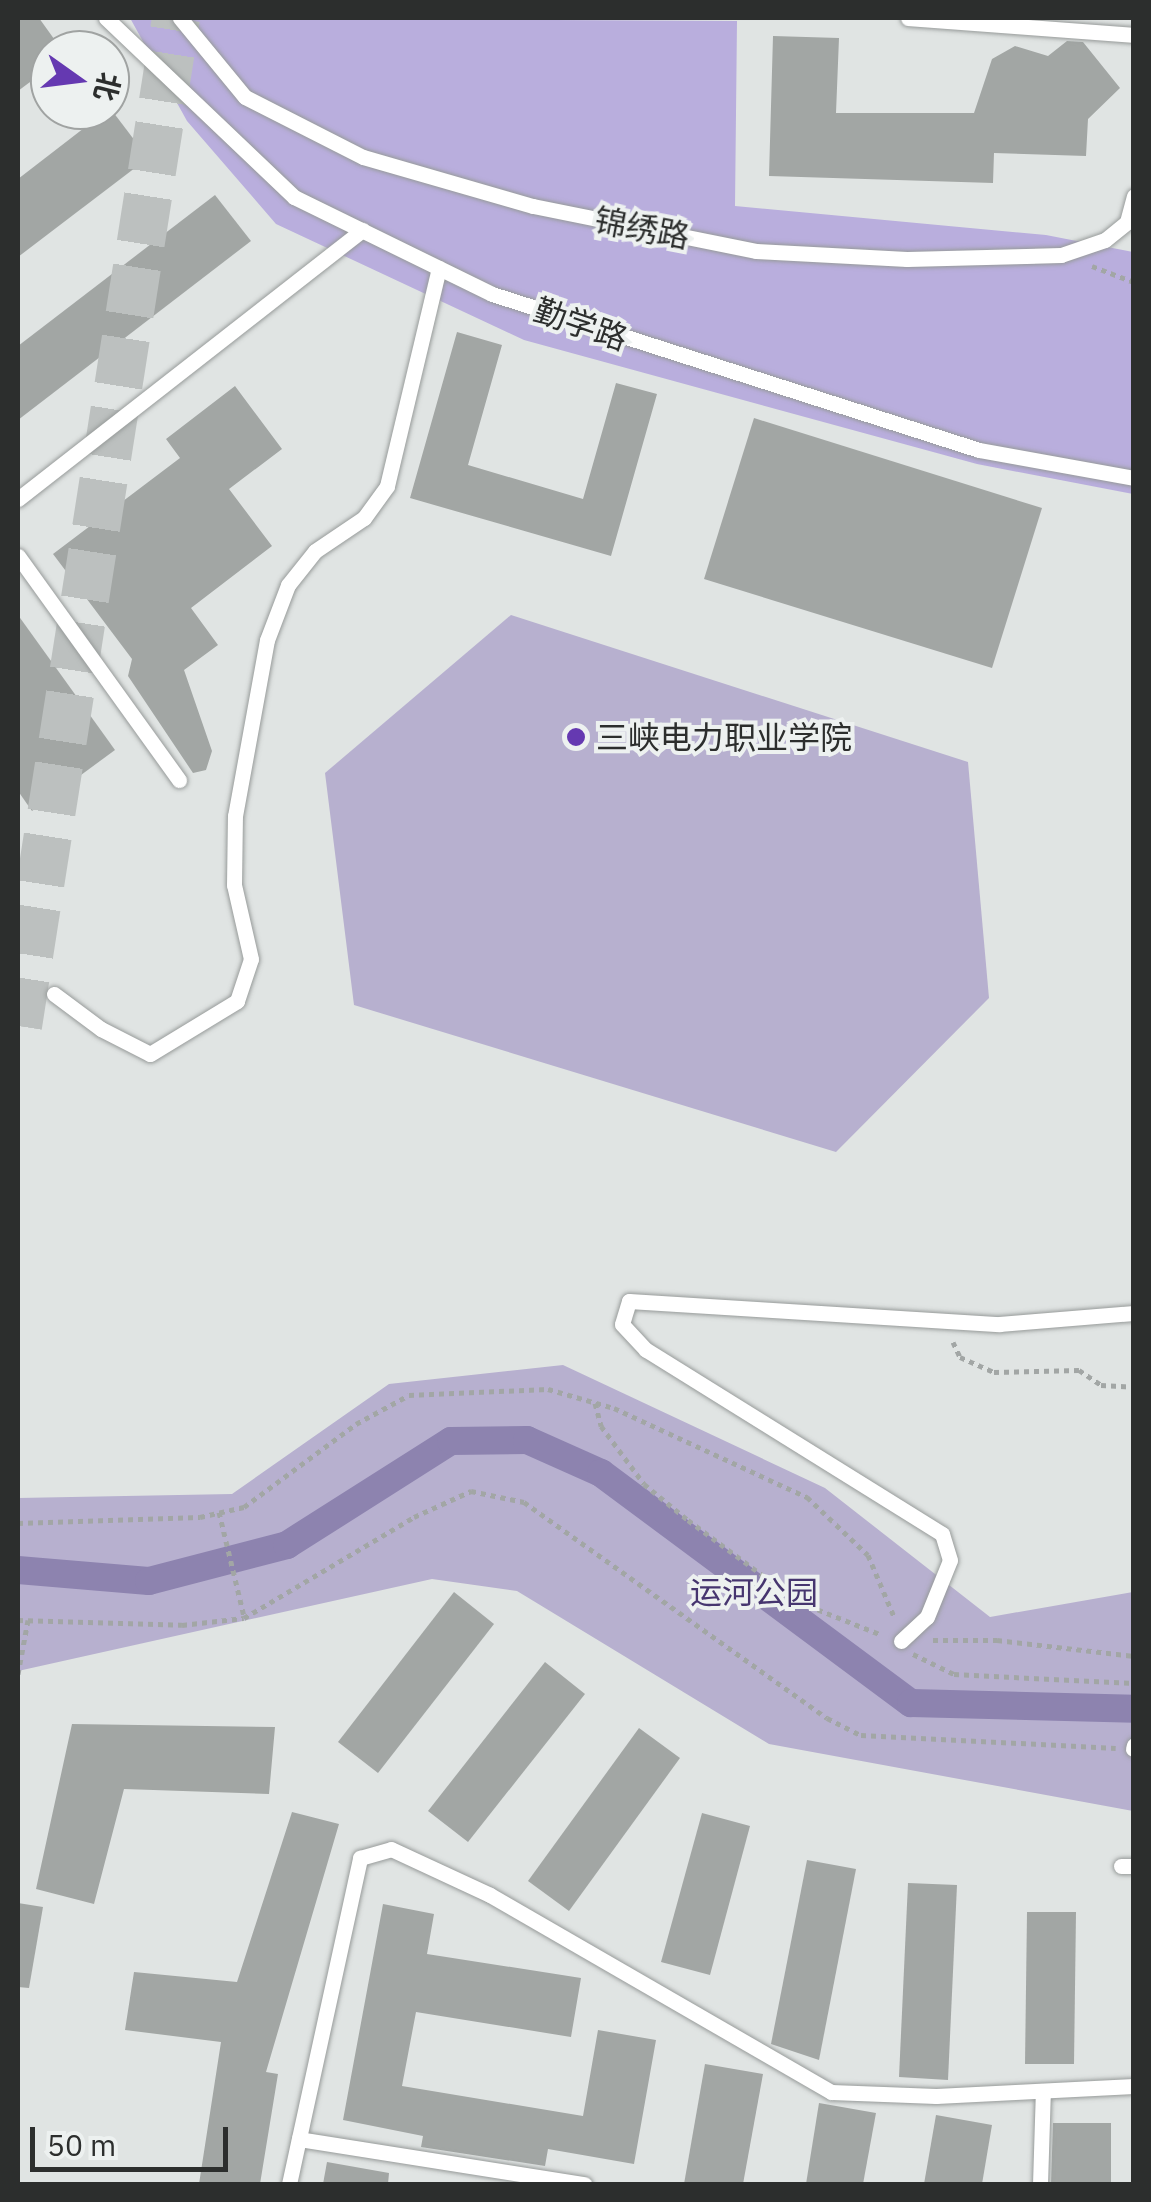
<!DOCTYPE html>
<html>
<head>
<meta charset="utf-8">
<style>
  body { margin:0 }
  #map { position:relative; width:1151px; height:2202px; overflow:hidden; background:#e0e4e3; font-family:"IBM Plex Sans","Noto Sans SC",sans-serif }
  div>[style] { position:absolute }
  [style*='--x'] { left:calc(var(--x)*1px); top:calc(var(--y)*1px); width:calc(var(--w)*1px); rotate:calc(var(--a)*1deg) }
  .green>* { inset:0; background:#b7b0cf }
  .forest>* { inset:0; background:#b9aedd }
  .canal>* { height:28px; margin:-14px; padding:0 14px; transform-origin:14px; border-radius:14px; background:#8d83af }
  .building>* { inset:0; background:#a2a6a4 }
  .primary-tunnel>* { height:48px; margin-top:-24px; transform-origin:0; background:repeating-linear-gradient(90deg,#bcc0bf 0 48px,transparent 0 72px) }
  .path>* { height:5px; margin-top:-2.5px; transform-origin:0; background:repeating-linear-gradient(90deg,#a2a6a5 0 5px,transparent 0 10px) }
  .roads { filter:drop-shadow(0 0 2px #979b9a) drop-shadow(0 0 2px #979b9a) }
  .service>* { height:15px; margin:-7.5px; padding:0 7.5px; transform-origin:7.5px; border-radius:7.5px; background:#fff }
  .dots>* { width:28px; height:28px; translate:-50% -50%; box-sizing:border-box; border:5px solid #edf1f0; border-radius:50% }
  span { translate:-50% -50%; white-space:nowrap; text-align:center; line-height:1.15; -webkit-text-stroke:8px #edf1f0; paint-order:stroke }
  .street-label { font-size:32px; color:#2c2e2d }
  .poi-label { font-size:32px; color:#2c2e2d }
  .left { translate:0 -50%; text-align:left }
  .park-label { font-size:32px; color:#46356f }
  .frame { position:absolute; inset:0; border:20px solid #2c2e2d; pointer-events:none }
  .north { position:absolute; left:30px; top:30px; width:100px; height:100px; box-sizing:border-box; background:#edf1f0; border:2px solid #a0a3a2; border-radius:50%; rotate:104deg; font-size:28px; font-weight:700; line-height:40px; text-align:center; color:#2c2e2d }
  .north::after { content:''; display:block; margin:auto; width:35px; height:45px; background:#6539b1; clip-path:polygon(50% 0,100% 100%,50% 72%,0 100%) }
  .scale { position:absolute; left:30px; top:2127px; width:198px; height:45px; box-sizing:border-box; border:5px solid #2c2e2d; border-top:0; padding-left:12px; font-size:30px; line-height:35px; white-space:nowrap; color:#2c2e2d; -webkit-text-stroke:8px #edf1f0; paint-order:stroke }
</style>
</head>
<body>
<div id="map">
  <div class="green">
    <i style="clip-path:polygon(511px 615px,968px 762px,989px 998px,836px 1152px,354px 1005px,325px 773px)"></i>
    <i style="clip-path:polygon(563px 1365px,825px 1488px,990px 1617px,1133px 1592px,1133px 1811px,769px 1744px,517px 1591px,432px 1579px,18px 1671px,18px 1498px,232px 1494px,389px 1384px)"></i>
  </div>
  <div class="forest">
    <i style="clip-path:polygon(130px 18px,737px 21px,735px 206px,1046px 235px,1133px 252px,1133px 494px,977px 464px,524px 340px,276px 224px,187px 121px)"></i>
  </div>
  <div class="canal">
    <i style="--x:18;--y:1570;--w:131;--a:4.8"></i>
    <i style="--x:149;--y:1581;--w:143;--a:-14.6"></i>
    <i style="--x:287;--y:1545;--w:194;--a:-32.4"></i>
    <i style="--x:451;--y:1441;--w:76;--a:-0.8"></i>
    <i style="--x:527;--y:1440;--w:81;--a:24"></i>
    <i style="--x:601;--y:1473;--w:386;--a:36.6"></i>
    <i style="--x:911;--y:1703;--w:223;--a:1.5"></i>
  </div>
  <div class="building">
    <i style="clip-path:polygon(18px 18px,39px 18px,62px 50px,50px 50px,50px 67px,18px 91px)"></i>
    <i style="clip-path:polygon(773px 36px,839px 38px,836px 113px,974px 113px,992px 59px,1015px 46px,1048px 56px,1067px 41px,1083px 42px,1120px 88px,1088px 119px,1086px 156px,994px 153px,993px 183px,769px 176px)"></i>
    <i style="clip-path:polygon(110px 108px,148px 158px,18px 257px,18px 179px)"></i>
    <i style="clip-path:polygon(215px 195px,251px 241px,18px 420px,18px 346px)"></i>
    <i style="clip-path:polygon(457px 332px,502px 345px,468px 465px,583px 499px,616px 383px,657px 394px,611px 556px,410px 498px)"></i>
    <i style="clip-path:polygon(235px 386px,282px 449px,229px 489px,272px 546px,191px 608px,218px 645px,184px 670px,212px 751px,206px 770px,193px 773px,128px 676px,132px 659px,53px 554px,180px 458px,166px 439px)"></i>
    <i style="clip-path:polygon(754px 418px,1042px 508px,992px 668px,704px 579px)"></i>
    <i style="clip-path:polygon(18px 615px,115px 750px,32px 811px,18px 791px)"></i>
    <i style="clip-path:polygon(454px 1592px,494px 1624px,378px 1773px,338px 1742px)"></i>
    <i style="clip-path:polygon(545px 1662px,585px 1694px,468px 1842px,428px 1811px)"></i>
    <i style="clip-path:polygon(72px 1724px,275px 1727px,269px 1794px,124px 1789px,94px 1904px,36px 1889px)"></i>
    <i style="clip-path:polygon(639px 1728px,680px 1758px,569px 1911px,528px 1881px)"></i>
    <i style="clip-path:polygon(292px 1812px,339px 1824px,266px 2072px,278px 2074px,260px 2184px,199px 2184px,221px 2042px,125px 2030px,134px 1972px,237px 1982px)"></i>
    <i style="clip-path:polygon(702px 1813px,750px 1826px,710px 1975px,661px 1962px)"></i>
    <i style="clip-path:polygon(807px 1860px,856px 1869px,819px 2060px,771px 2044px)"></i>
    <i style="clip-path:polygon(908px 1883px,957px 1885px,948px 2080px,899px 2077px)"></i>
    <i style="clip-path:polygon(18px 1903px,43px 1907px,29px 1988px,18px 1987px)"></i>
    <i style="clip-path:polygon(383px 1904px,434px 1914px,427px 1954px,581px 1978px,571px 2037px,416px 2012px,402px 2086px,583px 2116px,598px 2030px,656px 2040px,634px 2164px,548px 2149px,545px 2166px,421px 2147px,423px 2136px,343px 2120px)"></i>
    <i style="clip-path:polygon(1027px 1912px,1076px 1912px,1074px 2064px,1025px 2064px)"></i>
    <i style="clip-path:polygon(705px 2064px,763px 2074px,743px 2184px,684px 2184px)"></i>
    <i style="clip-path:polygon(819px 2103px,876px 2113px,863px 2184px,806px 2184px)"></i>
    <i style="clip-path:polygon(936px 2115px,992px 2125px,982px 2184px,924px 2184px)"></i>
    <i style="clip-path:polygon(1053px 2123px,1111px 2123px,1111px 2184px,1051px 2184px)"></i>
    <i style="clip-path:polygon(327px 2162px,389px 2173px,388px 2184px,323px 2184px)"></i>
  </div>
  <div class="primary-tunnel">
    <i style="--x:18;--y:1026;--w:1020;--a:-81.09"></i>
  </div>
  <div class="path">
    <i style="--x:1092;--y:266;--w:45;--a:20.9"></i>
    <i style="--x:953;--y:1342;--w:17;--a:65"></i>
    <i style="--x:960;--y:1357;--w:37;--a:24"></i>
    <i style="--x:994;--y:1372;--w:85;--a:-1.3"></i>
    <i style="--x:1079;--y:1370;--w:27;--a:34"></i>
    <i style="--x:1101;--y:1385;--w:33;--a:3"></i>
    <i style="--x:595;--y:1403;--w:24;--a:75"></i>
    <i style="--x:601;--y:1426;--w:72;--a:53.4"></i>
    <i style="--x:644;--y:1484;--w:57;--a:39.3"></i>
    <i style="--x:688;--y:1520;--w:138;--a:36.5"></i>
    <i style="--x:799;--y:1602;--w:89;--a:21.7"></i>
    <i style="--x:219;--y:1512;--w:107;--a:76.5"></i>
    <i style="--x:18;--y:1523;--w:182;--a:-1.9"></i>
    <i style="--x:200;--y:1517;--w:45;--a:-12.8"></i>
    <i style="--x:244;--y:1507;--w:139;--a:-36.5"></i>
    <i style="--x:356;--y:1424;--w:60;--a:-28.7"></i>
    <i style="--x:409;--y:1395;--w:139;--a:-2.5"></i>
    <i style="--x:548;--y:1389;--w:69;--a:16.1"></i>
    <i style="--x:614;--y:1408;--w:213;--a:24.8"></i>
    <i style="--x:807;--y:1497;--w:84;--a:43.6"></i>
    <i style="--x:868;--y:1555;--w:69;--a:67.1"></i>
    <i style="--x:18;--y:1620;--w:164;--a:1.7"></i>
    <i style="--x:182;--y:1625;--w:62;--a:-6.4"></i>
    <i style="--x:244;--y:1618;--w:198;--a:-30.7"></i>
    <i style="--x:414;--y:1517;--w:63;--a:-24.5"></i>
    <i style="--x:471;--y:1491;--w:54;--a:11.7"></i>
    <i style="--x:524;--y:1502;--w:372;--a:35.5"></i>
    <i style="--x:827;--y:1718;--w:38;--a:27"></i>
    <i style="--x:861;--y:1735;--w:255;--a:2.9"></i>
    <i style="--x:933;--y:1640;--w:64;--a:0"></i>
    <i style="--x:997;--y:1640;--w:138;--a:6.7"></i>
    <i style="--x:913;--y:1654;--w:46;--a:26"></i>
    <i style="--x:954;--y:1674;--w:180;--a:2.9"></i>
    <i style="--x:18;--y:1674;--w:55;--a:-79.5"></i>
  </div>
  <div class="roads">
    <div class="service">
      <i style="--x:106;--y:18;--w:260;--a:43.6"></i>
      <i style="--x:294;--y:197;--w:220;--a:26.1"></i>
      <i style="--x:492;--y:294;--w:511;--a:17.76"></i>
      <i style="--x:979;--y:450;--w:158;--a:10.2"></i>
      <i style="--x:180;--y:18;--w:102;--a:50.6"></i>
      <i style="--x:245;--y:97;--w:132;--a:27"></i>
      <i style="--x:363;--y:157;--w:177;--a:16.1"></i>
      <i style="--x:533;--y:206;--w:227;--a:11.4"></i>
      <i style="--x:756;--y:251;--w:151;--a:3"></i>
      <i style="--x:907;--y:259;--w:154;--a:-1.5"></i>
      <i style="--x:1061;--y:255;--w:46;--a:-18.8"></i>
      <i style="--x:1105;--y:240;--w:28;--a:-39"></i>
      <i style="--x:1127;--y:222;--w:27;--a:-75"></i>
      <i style="--x:908;--y:18;--w:227;--a:4.3"></i>
      <i style="--x:18;--y:499;--w:437;--a:-38"></i>
      <i style="--x:18;--y:556;--w:276;--a:54.3"></i>
      <i style="--x:54;--y:994;--w:59;--a:36.7"></i>
      <i style="--x:101;--y:1029;--w:55;--a:27"></i>
      <i style="--x:150;--y:1054;--w:102;--a:-31.3"></i>
      <i style="--x:237;--y:1001;--w:44;--a:-71.6"></i>
      <i style="--x:251;--y:959;--w:76;--a:-102.9"></i>
      <i style="--x:234;--y:885;--w:69;--a:-89.2"></i>
      <i style="--x:235;--y:816;--w:179;--a:-79.7"></i>
      <i style="--x:267;--y:640;--w:59;--a:-69.1"></i>
      <i style="--x:288;--y:585;--w:43;--a:-51.5"></i>
      <i style="--x:315;--y:551;--w:59;--a:-34"></i>
      <i style="--x:364;--y:518;--w:39;--a:-54"></i>
      <i style="--x:387;--y:486;--w:224;--a:-76.6"></i>
      <i style="--x:901;--y:1641;--w:35;--a:-43"></i>
      <i style="--x:927;--y:1617;--w:61;--a:-68"></i>
      <i style="--x:950;--y:1560;--w:27;--a:-107"></i>
      <i style="--x:942;--y:1534;--w:349;--a:-148.1"></i>
      <i style="--x:646;--y:1350;--w:35;--a:-133"></i>
      <i style="--x:622;--y:1324;--w:24;--a:-73"></i>
      <i style="--x:629;--y:1301;--w:371;--a:3.6"></i>
      <i style="--x:999;--y:1324;--w:135;--a:-4.7"></i>
      <i style="--x:1133;--y:1749;--w:4;--a:-76"></i>
      <i style="--x:1121;--y:1866;--w:13;--a:0"></i>
      <i style="--x:299;--y:2139;--w:289;--a:9"></i>
      <i style="--x:289;--y:2184;--w:334;--a:-77.7"></i>
      <i style="--x:360;--y:1858;--w:32;--a:-16"></i>
      <i style="--x:391;--y:1849;--w:109;--a:24.9"></i>
      <i style="--x:490;--y:1895;--w:394;--a:30"></i>
      <i style="--x:831;--y:2092;--w:105;--a:2.2"></i>
      <i style="--x:936;--y:2096;--w:198;--a:-2.9"></i>
      <i style="--x:1040;--y:2184;--w:93;--a:-88.2"></i>
    </div>
  </div>
  <div class="dots">
    <i style="left:576px;top:737px;background:#6539b1"></i>
  </div>
  <div class="street-label">
    <span style="left:642px;top:228px;rotate:11deg">锦绣路</span>
    <span style="left:581px;top:324px;rotate:19deg">勤学路</span>
  </div>
  <div class="poi-label">
    <span class="left" style="left:596px;top:737px">三峡电力职业学院</span>
  </div>
  <div class="park-label">
    <span style="left:754px;top:1592px">运河公园</span>
  </div>
  <div class="frame"></div>
  <div class="north">北</div>
  <div class="scale">50 m</div>
</div>
</body>
</html>
